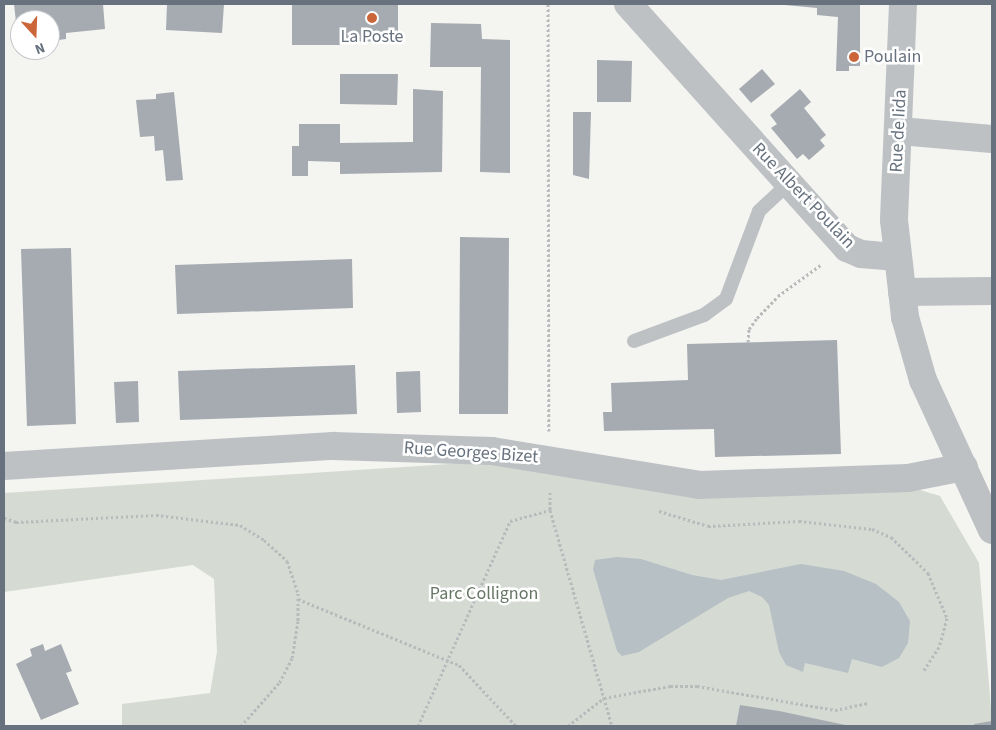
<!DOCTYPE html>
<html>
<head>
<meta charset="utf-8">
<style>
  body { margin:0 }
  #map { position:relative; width:996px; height:730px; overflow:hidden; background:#f4f4f1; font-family:"Source Sans 3",sans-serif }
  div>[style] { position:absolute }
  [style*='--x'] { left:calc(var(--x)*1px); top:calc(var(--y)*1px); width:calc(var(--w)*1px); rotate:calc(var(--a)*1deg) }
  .green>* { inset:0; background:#d5dad3 }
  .water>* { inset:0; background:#b7c0c4 }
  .building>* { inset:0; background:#a5abb0 }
  .path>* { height:3px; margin-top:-1.5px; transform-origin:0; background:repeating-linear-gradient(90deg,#b8babc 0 2.5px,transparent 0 5px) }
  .lane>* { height:14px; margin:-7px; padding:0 7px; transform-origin:7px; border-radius:7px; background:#bec1c4 }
  .street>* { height:28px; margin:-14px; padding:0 14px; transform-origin:14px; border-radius:14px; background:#bec1c4 }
  .dots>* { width:14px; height:14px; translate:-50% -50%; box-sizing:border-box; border:2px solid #fff; border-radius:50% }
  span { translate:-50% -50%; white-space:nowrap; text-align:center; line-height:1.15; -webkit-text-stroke:5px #fff; paint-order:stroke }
  .poi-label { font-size:18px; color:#67727e }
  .left { translate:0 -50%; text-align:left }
  .street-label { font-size:18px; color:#67727e }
  .park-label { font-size:18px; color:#677665 }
  .frame { position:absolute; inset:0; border:5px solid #67727e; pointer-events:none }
  .north { position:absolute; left:10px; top:10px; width:50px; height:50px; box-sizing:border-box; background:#fff; border:1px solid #c2c7cb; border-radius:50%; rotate:160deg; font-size:14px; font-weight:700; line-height:20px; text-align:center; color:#67727e }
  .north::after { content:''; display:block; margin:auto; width:18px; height:22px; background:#cb653a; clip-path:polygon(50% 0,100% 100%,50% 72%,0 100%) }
</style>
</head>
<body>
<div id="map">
  <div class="green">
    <i style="clip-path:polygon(496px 461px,696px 498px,920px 490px,940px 496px,979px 563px,992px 721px,975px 726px,122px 726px,122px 704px,210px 693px,217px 652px,214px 579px,193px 565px,4px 592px,4px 493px)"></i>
  </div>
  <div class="water">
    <i style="clip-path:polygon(617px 557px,641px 559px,692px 575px,721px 580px,801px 564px,844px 571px,876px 584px,899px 602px,910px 621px,908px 643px,899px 658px,882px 667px,852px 659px,848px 673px,805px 663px,803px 672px,786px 665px,779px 652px,769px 605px,762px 597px,749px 591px,728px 598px,639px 652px,622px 656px,617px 651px,593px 569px,595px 560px)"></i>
  </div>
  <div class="building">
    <i style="clip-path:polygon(14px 4px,103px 4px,105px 29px,66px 33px,66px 39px,50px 41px,50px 20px,20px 20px,20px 31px,17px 31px)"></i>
    <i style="clip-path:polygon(167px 4px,224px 4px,222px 33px,166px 30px)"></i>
    <i style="clip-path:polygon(292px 4px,398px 4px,398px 42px,341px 41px,340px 45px,292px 45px)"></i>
    <i style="clip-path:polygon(774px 4px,860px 4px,860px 66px,849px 66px,849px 71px,836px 71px,838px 17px,817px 15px,817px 8px)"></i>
    <i style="clip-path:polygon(431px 23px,481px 24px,482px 39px,510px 40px,510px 173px,480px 172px,481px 67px,430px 67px)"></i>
    <i style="clip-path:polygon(597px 60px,632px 61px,631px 102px,597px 102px)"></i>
    <i style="clip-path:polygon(762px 69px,775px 84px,751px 103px,739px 89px)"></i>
    <i style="clip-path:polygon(340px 74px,398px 74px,397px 105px,340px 104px)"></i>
    <i style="clip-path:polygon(413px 89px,443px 91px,442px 172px,340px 174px,340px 162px,308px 161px,308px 176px,292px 176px,292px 146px,299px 146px,299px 124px,340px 124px,340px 143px,413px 142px)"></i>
    <i style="clip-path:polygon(800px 89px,811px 102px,804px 108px,826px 135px,820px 140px,825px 146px,809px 160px,803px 154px,797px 159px,771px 128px,777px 124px,770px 115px)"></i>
    <i style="clip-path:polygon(174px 92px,183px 180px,166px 181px,163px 150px,155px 151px,154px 136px,140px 137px,136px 100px,156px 99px,156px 94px)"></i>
    <i style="clip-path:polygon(573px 112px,591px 112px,589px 179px,573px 175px)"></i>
    <i style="clip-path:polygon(460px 237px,509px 238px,508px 414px,459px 414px)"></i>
    <i style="clip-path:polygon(71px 248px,76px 424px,27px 426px,21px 249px)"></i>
    <i style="clip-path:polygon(352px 259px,353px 308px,177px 314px,175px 265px)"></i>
    <i style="clip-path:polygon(837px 340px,841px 454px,715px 457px,714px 429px,604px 431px,603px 412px,612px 412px,611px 383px,688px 380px,687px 344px)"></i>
    <i style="clip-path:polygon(355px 365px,357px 414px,180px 420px,178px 371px)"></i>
    <i style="clip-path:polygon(420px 371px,421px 412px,397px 413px,396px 372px)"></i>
    <i style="clip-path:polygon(138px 381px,139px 422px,116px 423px,114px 382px)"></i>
    <i style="clip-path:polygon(43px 644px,45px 651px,61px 644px,72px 671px,66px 673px,79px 704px,41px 720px,16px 664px,32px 656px,30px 649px)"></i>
    <i style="clip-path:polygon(740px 705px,779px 711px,850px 726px,736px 726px)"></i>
    <i style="clip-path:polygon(992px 721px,992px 726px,975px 726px,974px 724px)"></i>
  </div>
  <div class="path">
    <i style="--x:548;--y:4;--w:427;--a:89.9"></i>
    <i style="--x:748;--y:342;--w:13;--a:-86"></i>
    <i style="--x:749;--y:329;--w:14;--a:-54"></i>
    <i style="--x:757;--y:318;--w:30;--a:-46"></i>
    <i style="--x:778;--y:296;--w:54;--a:-36"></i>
    <i style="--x:550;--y:492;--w:18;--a:90"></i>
    <i style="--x:550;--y:510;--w:225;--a:74"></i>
    <i style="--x:659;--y:511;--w:51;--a:17"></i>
    <i style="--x:708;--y:526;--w:91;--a:-3.1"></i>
    <i style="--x:799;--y:521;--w:73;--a:6.3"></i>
    <i style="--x:872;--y:529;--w:21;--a:23"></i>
    <i style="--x:891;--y:537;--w:52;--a:44.2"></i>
    <i style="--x:928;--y:573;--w:49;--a:67.1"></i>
    <i style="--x:947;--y:618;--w:30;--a:105"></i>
    <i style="--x:939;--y:647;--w:30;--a:123"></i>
    <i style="--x:4;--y:518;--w:13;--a:18"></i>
    <i style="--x:16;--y:522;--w:140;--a:-2.9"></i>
    <i style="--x:156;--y:515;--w:85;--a:6.8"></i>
    <i style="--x:240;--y:525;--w:28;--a:32"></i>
    <i style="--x:264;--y:540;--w:31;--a:42"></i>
    <i style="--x:287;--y:561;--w:34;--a:71"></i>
    <i style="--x:298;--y:593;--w:28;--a:90"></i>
    <i style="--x:298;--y:621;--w:37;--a:99"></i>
    <i style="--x:292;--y:658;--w:28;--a:117"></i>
    <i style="--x:279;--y:683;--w:57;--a:131.5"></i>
    <i style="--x:298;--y:599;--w:174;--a:22.3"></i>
    <i style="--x:459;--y:665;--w:83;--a:46.9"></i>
    <i style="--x:418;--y:726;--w:225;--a:-65.8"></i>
    <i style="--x:510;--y:521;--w:41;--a:-15.4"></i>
    <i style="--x:568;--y:726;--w:46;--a:-37.9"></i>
    <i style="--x:604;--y:698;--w:67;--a:-10.3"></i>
    <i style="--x:670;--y:686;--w:27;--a:0"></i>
    <i style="--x:697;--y:686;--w:140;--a:9.9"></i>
    <i style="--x:835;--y:710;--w:34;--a:-12"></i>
  </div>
  <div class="lane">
    <i style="--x:634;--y:341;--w:75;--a:-20.4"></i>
    <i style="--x:704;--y:315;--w:27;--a:-36"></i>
    <i style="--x:726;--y:299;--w:94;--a:-69.4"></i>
    <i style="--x:759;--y:211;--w:41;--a:-43"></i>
  </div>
  <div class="street">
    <i style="--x:628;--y:4;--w:328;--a:48.1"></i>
    <i style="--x:847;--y:248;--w:15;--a:23"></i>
    <i style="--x:861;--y:254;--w:36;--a:5"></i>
    <i style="--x:903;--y:4;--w:216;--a:92.4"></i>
    <i style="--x:894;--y:220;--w:98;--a:83.5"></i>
    <i style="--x:905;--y:317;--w:66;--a:74.1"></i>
    <i style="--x:923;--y:380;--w:165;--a:65.3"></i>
    <i style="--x:900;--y:131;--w:92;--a:5"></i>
    <i style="--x:902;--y:292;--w:90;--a:-0.6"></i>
    <i style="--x:4;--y:466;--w:330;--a:-3.5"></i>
    <i style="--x:333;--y:446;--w:159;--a:1.8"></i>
    <i style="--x:492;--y:451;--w:210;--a:9.3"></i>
    <i style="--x:699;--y:485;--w:209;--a:-1.9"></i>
    <i style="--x:908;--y:478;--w:57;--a:-11.1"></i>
  </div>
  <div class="dots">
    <i style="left:372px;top:18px;background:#cb653a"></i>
    <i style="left:854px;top:57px;background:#cb653a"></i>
  </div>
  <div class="poi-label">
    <span style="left:372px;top:37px">La Poste</span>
    <span class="left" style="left:864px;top:57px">Poulain</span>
  </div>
  <div class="street-label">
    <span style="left:899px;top:131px;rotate:-87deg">Rue de Iida</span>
    <span style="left:803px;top:196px;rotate:46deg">Rue Albert Poulain</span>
    <span style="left:471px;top:453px;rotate:4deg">Rue Georges Bizet</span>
  </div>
  <div class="park-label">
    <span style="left:484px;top:594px">Parc Collignon</span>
  </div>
  <div class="frame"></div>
  <div class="north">N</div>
</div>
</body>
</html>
